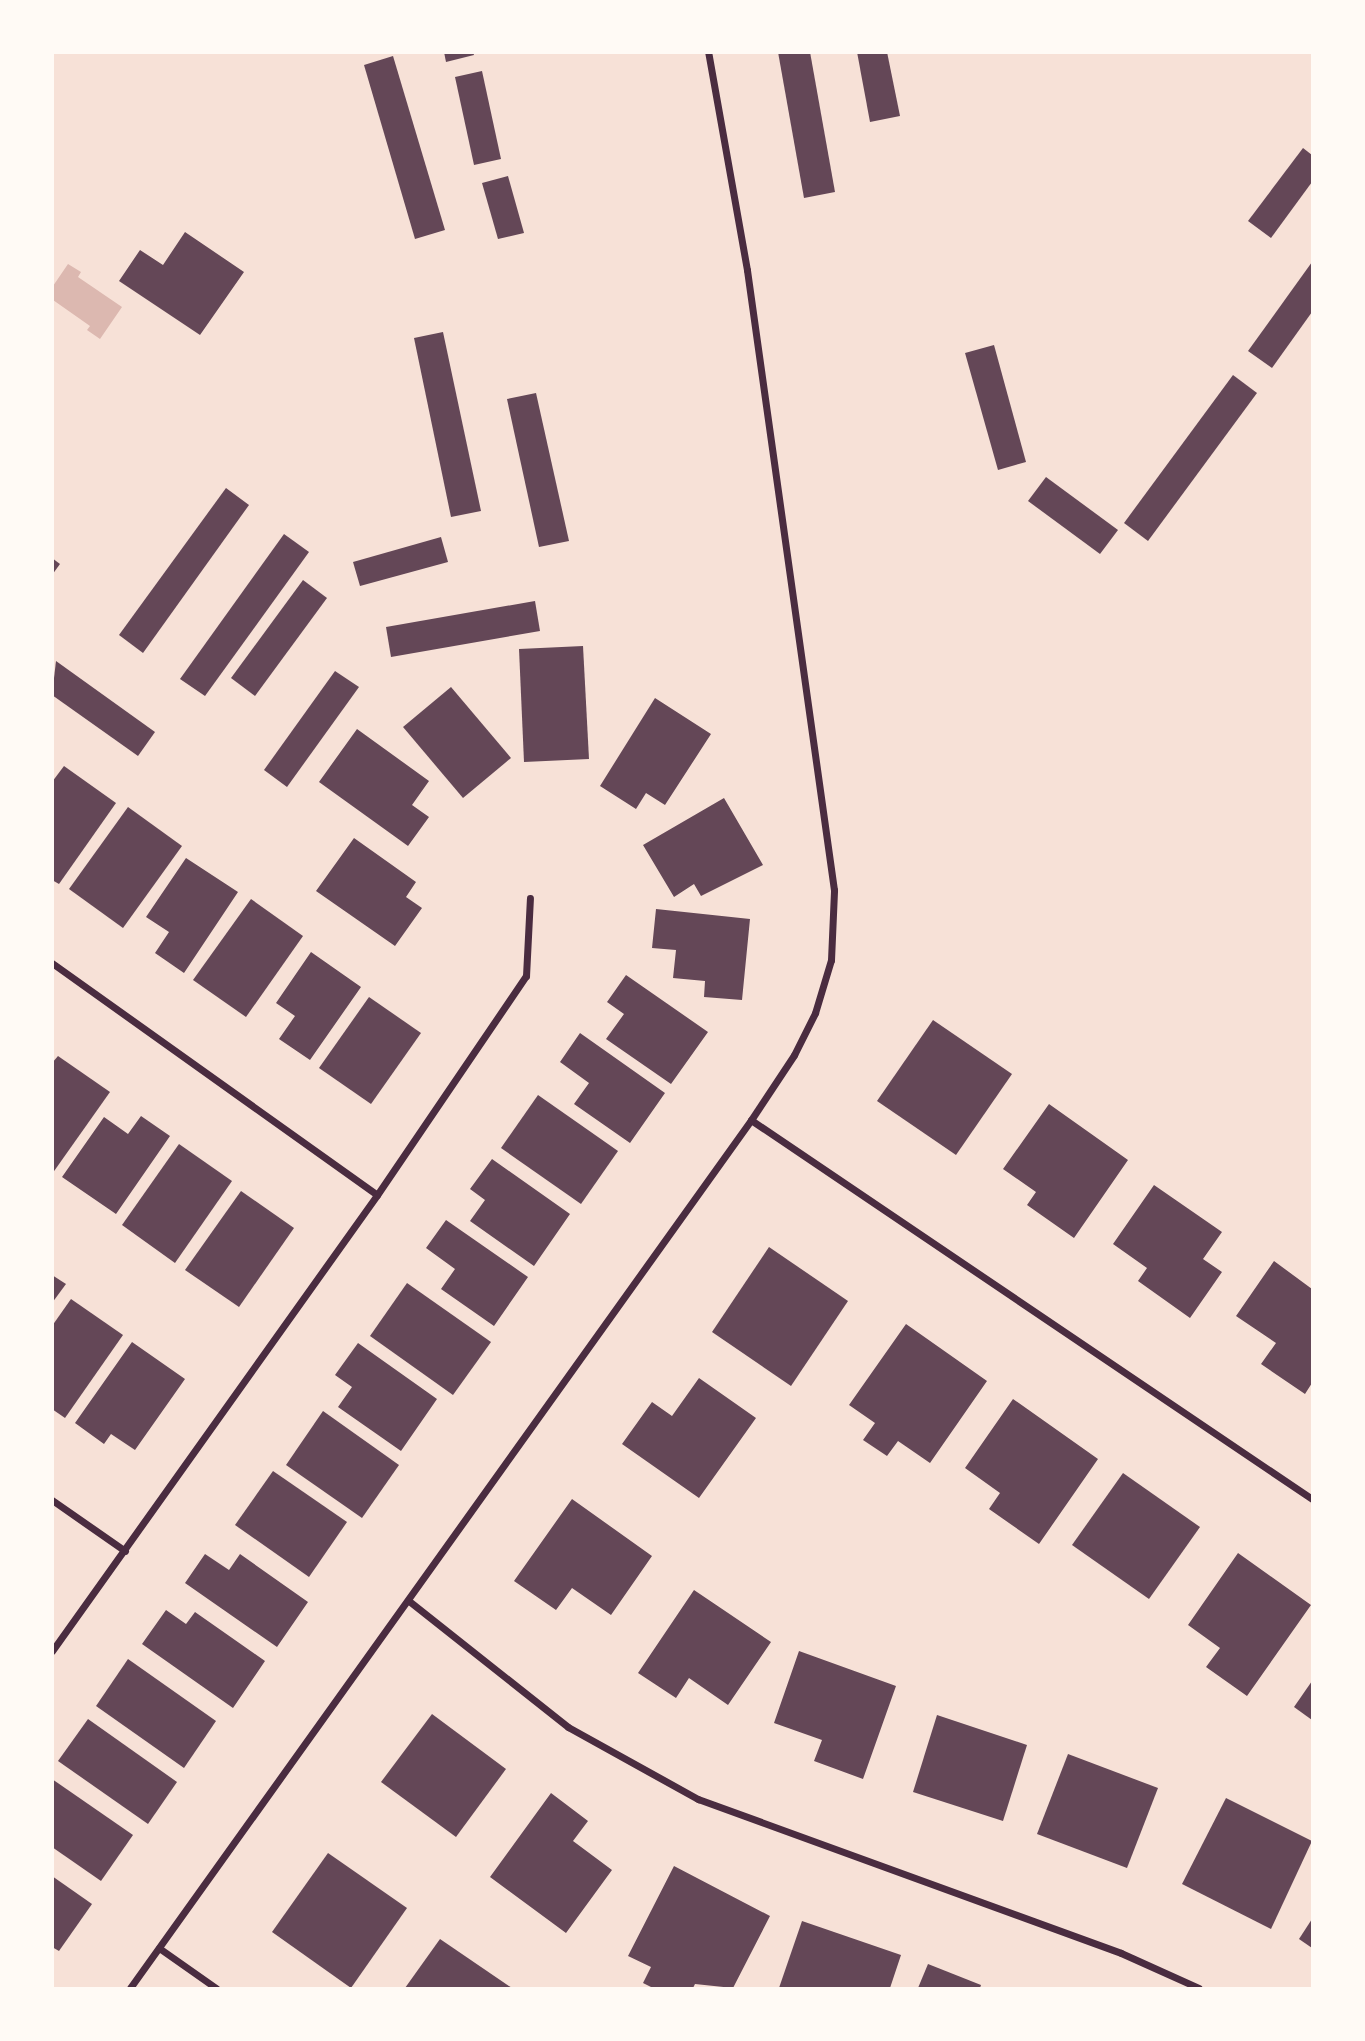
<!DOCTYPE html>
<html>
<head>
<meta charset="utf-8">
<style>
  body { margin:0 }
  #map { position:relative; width:1365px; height:2041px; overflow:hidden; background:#f7e1d7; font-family:"Libre Baskerville",serif }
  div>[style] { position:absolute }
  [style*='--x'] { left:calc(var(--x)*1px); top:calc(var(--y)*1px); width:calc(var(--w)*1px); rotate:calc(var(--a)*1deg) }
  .water>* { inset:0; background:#dcb8b0 }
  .building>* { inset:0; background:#644757 }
  .minor>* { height:7px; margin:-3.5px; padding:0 3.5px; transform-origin:3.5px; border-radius:3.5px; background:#4a2c40 }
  span { translate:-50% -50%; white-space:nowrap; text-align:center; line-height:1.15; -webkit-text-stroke:7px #fffaf5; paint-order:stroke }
  .frame { position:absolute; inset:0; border:54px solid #fffaf5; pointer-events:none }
</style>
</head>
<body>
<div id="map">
  <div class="water">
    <i style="clip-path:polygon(68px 264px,81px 272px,78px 277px,122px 307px,100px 339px,87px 330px,90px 326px,53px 300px,53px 286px)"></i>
  </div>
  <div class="building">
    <i style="clip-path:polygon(444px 52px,473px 52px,474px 55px,446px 62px)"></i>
    <i style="clip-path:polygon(778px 52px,810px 52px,835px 192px,804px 198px)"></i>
    <i style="clip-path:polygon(857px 52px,887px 52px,900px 116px,870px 122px)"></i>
    <i style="clip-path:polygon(393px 56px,445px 230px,415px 239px,364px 65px)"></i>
    <i style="clip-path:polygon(482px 71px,501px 159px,474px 165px,455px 77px)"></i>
    <i style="clip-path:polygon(1303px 148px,1312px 155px,1312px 182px,1271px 238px,1248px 221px)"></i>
    <i style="clip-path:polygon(508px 176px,524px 233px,498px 239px,482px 183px)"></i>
    <i style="clip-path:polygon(185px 232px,244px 272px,200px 335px,119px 281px,140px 250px,163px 265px)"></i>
    <i style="clip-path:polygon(1312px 262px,1312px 312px,1272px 368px,1248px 351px)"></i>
    <i style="clip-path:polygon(443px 332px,481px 511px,451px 517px,414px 338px)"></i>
    <i style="clip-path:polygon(994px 345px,1026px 462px,998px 470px,965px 353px)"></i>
    <i style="clip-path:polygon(1233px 375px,1257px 393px,1148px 541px,1124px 523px)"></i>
    <i style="clip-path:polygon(536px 393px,569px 541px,539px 547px,507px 399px)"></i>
    <i style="clip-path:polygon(1046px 477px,1118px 530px,1100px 554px,1028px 501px)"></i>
    <i style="clip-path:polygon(226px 488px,249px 505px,143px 653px,119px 635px)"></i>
    <i style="clip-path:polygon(284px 534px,309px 552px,205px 696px,180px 679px)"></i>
    <i style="clip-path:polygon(441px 537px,448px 562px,360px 586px,353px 562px)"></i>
    <i style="clip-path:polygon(52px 558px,60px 564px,52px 575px)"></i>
    <i style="clip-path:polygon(303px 580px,327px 598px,255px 696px,231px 678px)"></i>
    <i style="clip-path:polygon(535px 601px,540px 631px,391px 657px,386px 627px)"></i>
    <i style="clip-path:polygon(583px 646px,589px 759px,524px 762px,519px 649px)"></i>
    <i style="clip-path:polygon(56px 661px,155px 732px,138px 756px,52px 695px)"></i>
    <i style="clip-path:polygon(335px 671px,359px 687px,287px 787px,264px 770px)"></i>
    <i style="clip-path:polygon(451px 687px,511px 758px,463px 798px,403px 727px)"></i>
    <i style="clip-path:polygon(655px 698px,711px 734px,665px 805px,646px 793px,636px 809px,600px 786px)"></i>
    <i style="clip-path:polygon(357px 729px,429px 781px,412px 805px,429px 817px,408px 846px,319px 782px)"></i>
    <i style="clip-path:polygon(64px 766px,116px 803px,59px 884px,52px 880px,52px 782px)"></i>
    <i style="clip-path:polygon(724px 798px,763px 865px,701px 896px,694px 884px,674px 897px,643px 845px)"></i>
    <i style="clip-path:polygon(128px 807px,182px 846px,123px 928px,69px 889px)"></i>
    <i style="clip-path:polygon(354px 838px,416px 882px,406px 897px,422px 908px,395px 946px,316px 891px)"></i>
    <i style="clip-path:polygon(186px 858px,238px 892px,184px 973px,155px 953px,169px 932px,146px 917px)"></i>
    <i style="clip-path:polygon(251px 899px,303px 936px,246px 1017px,193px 980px)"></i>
    <i style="clip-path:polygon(656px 909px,750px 919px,742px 1000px,704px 997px,705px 981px,673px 978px,676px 950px,652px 948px)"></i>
    <i style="clip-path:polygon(311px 952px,361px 987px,310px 1060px,279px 1039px,295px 1016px,276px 1003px)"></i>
    <i style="clip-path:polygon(626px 975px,708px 1032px,671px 1084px,606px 1039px,624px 1014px,607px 1002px)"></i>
    <i style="clip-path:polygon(369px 997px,421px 1033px,371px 1104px,319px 1068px)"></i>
    <i style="clip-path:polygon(933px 1020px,1012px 1074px,956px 1155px,877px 1101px)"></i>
    <i style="clip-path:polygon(580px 1033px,665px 1093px,630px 1143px,574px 1104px,589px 1083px,560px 1062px)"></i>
    <i style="clip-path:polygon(58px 1056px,110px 1092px,52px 1174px,52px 1063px)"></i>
    <i style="clip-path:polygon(538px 1095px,618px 1151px,581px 1204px,501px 1148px)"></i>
    <i style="clip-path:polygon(1049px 1104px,1128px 1160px,1074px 1238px,1027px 1205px,1036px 1192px,1003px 1169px)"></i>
    <i style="clip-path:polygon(141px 1116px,170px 1136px,116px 1214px,62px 1177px,104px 1117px,128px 1134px)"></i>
    <i style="clip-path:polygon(179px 1144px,232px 1181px,175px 1263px,122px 1225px)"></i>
    <i style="clip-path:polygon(492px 1159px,570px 1214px,534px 1266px,470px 1221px,485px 1200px,470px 1189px)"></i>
    <i style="clip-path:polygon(1154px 1185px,1222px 1232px,1203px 1259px,1222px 1272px,1190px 1318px,1138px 1281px,1147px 1268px,1113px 1244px)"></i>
    <i style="clip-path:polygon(241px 1191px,294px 1228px,239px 1307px,185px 1270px)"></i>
    <i style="clip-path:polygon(446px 1220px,528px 1277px,494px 1326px,441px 1289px,455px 1269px,426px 1248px)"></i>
    <i style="clip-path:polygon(769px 1247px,848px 1301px,791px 1386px,712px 1332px)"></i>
    <i style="clip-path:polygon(1274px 1261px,1312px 1289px,1312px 1383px,1305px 1394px,1261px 1364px,1276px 1343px,1236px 1316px)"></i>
    <i style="clip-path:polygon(52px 1275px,66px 1284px,52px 1303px)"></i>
    <i style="clip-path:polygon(407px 1283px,491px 1342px,453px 1395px,370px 1336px)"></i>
    <i style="clip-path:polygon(71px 1299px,123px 1335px,65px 1418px,52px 1409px,52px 1326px)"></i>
    <i style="clip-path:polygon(906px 1324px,987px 1381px,930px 1463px,898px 1441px,887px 1456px,863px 1440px,875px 1423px,849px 1405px)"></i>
    <i style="clip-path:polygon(132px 1342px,185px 1379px,135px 1450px,111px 1434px,104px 1444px,75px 1423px)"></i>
    <i style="clip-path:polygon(358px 1343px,437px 1399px,401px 1451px,338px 1407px,352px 1387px,335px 1375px)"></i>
    <i style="clip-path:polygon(699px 1378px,756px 1418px,699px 1498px,622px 1444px,652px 1402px,672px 1416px)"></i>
    <i style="clip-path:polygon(1013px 1399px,1098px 1459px,1039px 1544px,989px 1509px,1000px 1493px,965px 1468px)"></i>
    <i style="clip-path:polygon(323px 1411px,399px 1465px,362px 1518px,286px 1465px)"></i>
    <i style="clip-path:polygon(273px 1471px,347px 1522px,309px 1577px,235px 1525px)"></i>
    <i style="clip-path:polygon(1123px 1473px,1200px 1527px,1149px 1599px,1072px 1545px)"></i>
    <i style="clip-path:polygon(572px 1499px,652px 1556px,611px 1615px,572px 1588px,556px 1610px,514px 1581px)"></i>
    <i style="clip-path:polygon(1238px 1553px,1311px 1605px,1247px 1696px,1206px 1667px,1220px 1648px,1188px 1625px)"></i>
    <i style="clip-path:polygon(205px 1554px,229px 1570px,240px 1554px,308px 1602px,277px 1647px,185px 1583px)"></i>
    <i style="clip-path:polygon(694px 1590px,771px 1642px,728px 1705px,689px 1678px,676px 1698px,638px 1673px)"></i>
    <i style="clip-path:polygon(166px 1610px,186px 1624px,195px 1612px,265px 1661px,233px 1708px,142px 1644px)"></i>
    <i style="clip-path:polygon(799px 1651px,896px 1686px,863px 1779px,814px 1761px,822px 1740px,774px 1723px)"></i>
    <i style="clip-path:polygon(128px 1659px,216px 1721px,184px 1768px,96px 1706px)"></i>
    <i style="clip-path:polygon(1312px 1681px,1312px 1720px,1294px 1707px)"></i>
    <i style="clip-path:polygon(432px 1714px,506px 1769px,456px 1837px,381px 1782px)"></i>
    <i style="clip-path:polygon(937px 1715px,1027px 1745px,1003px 1821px,913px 1792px)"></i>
    <i style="clip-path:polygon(88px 1719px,177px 1782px,148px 1824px,58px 1761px)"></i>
    <i style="clip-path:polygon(1068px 1754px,1158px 1788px,1127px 1868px,1037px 1834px)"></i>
    <i style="clip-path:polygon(52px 1779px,133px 1835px,101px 1881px,52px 1847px)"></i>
    <i style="clip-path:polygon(551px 1793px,588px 1821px,573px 1841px,612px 1870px,566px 1933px,490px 1877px)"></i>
    <i style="clip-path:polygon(1226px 1798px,1312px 1841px,1271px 1929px,1182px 1884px)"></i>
    <i style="clip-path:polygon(328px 1853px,407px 1908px,351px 1988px,272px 1932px)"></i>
    <i style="clip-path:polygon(674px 1866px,770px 1916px,733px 1988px,695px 1984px,693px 1988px,653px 1988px,643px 1983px,651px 1967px,628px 1956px)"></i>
    <i style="clip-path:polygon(52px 1876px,92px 1904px,59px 1951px,52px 1947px)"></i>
    <i style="clip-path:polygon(1312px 1919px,1312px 1948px,1299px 1939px)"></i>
    <i style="clip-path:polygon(802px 1921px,901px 1955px,890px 1988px,779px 1988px)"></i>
    <i style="clip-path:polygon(440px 1939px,512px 1988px,405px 1988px)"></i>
    <i style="clip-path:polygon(928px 1964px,981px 1985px,980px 1988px,918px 1988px)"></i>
  </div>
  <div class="minor">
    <i style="--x:52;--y:963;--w:399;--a:35.5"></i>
    <i style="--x:751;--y:1120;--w:677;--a:34.04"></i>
    <i style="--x:52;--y:1500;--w:89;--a:34.9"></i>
    <i style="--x:409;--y:1601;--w:203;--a:38.4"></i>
    <i style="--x:568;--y:1727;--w:149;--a:29"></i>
    <i style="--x:698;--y:1799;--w:450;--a:20"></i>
    <i style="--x:1121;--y:1953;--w:85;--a:24.2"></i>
    <i style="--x:52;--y:1651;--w:560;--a:-54.52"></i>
    <i style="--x:377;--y:1195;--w:265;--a:-55.8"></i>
    <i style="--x:526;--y:976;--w:78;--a:-87.1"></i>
    <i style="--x:159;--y:1948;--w:70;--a:35.1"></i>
    <i style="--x:130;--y:1988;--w:1067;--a:-54.42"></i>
    <i style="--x:751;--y:1120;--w:78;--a:-56.5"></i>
    <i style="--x:794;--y:1055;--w:47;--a:-63.4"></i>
    <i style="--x:815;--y:1013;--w:55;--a:-73.2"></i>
    <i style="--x:831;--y:960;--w:70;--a:-87.5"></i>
    <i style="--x:834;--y:890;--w:626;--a:-97.99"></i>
    <i style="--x:747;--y:270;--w:221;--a:-100.1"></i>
  </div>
  <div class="frame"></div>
</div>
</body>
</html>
